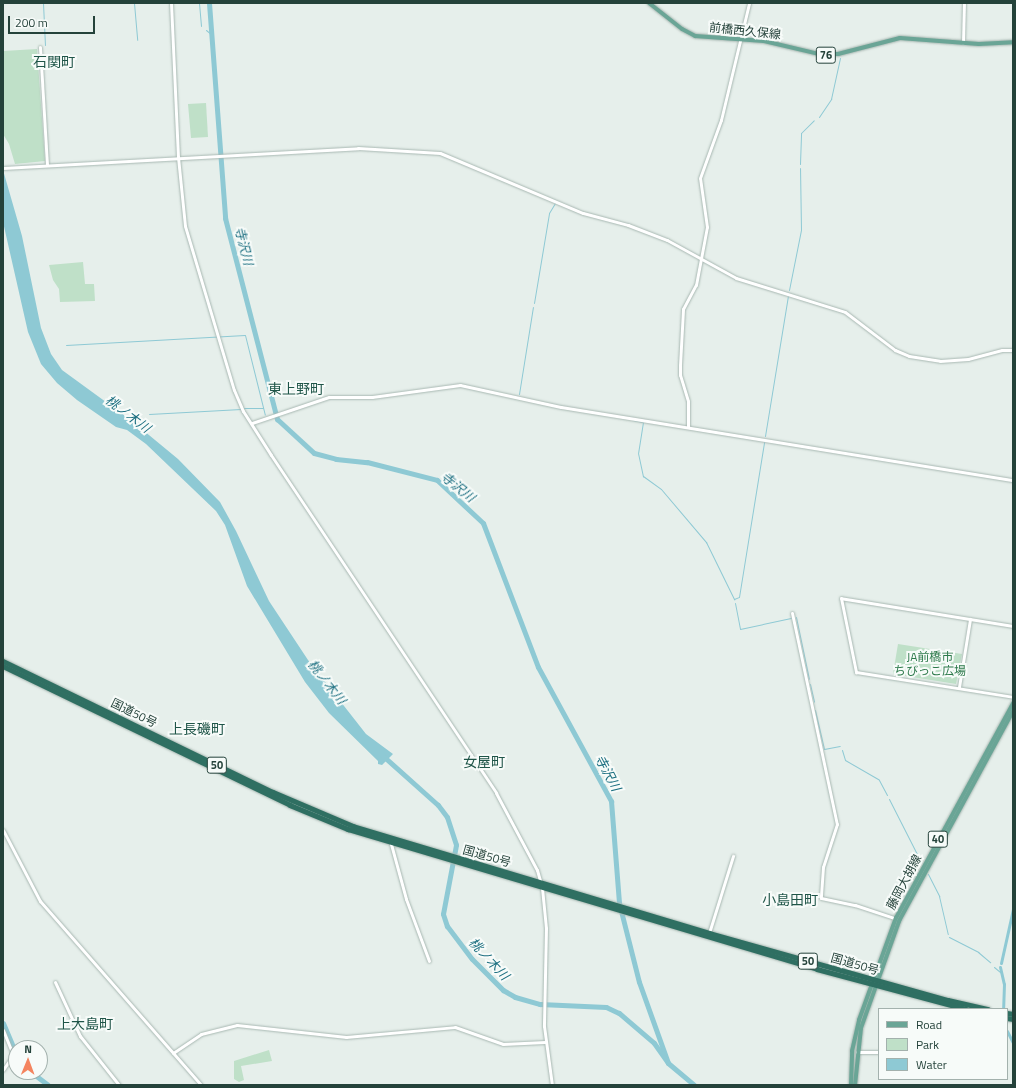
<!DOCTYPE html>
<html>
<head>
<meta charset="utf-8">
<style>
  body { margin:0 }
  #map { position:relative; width:1016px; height:1088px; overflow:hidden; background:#e6efeb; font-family:"Titillium Web","Noto Sans JP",sans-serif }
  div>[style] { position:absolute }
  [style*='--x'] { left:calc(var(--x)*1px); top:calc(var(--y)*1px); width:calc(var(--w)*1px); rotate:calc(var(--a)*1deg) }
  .green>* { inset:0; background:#bfe0c8 }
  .water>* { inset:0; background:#8ec9d4 }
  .stream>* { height:1px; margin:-0.5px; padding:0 0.5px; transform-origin:0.5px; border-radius:0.5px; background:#8ec9d4 }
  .canal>* { height:3px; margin:-1.5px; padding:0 1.5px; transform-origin:1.5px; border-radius:1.5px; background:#8ec9d4 }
  .river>* { height:5px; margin:-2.5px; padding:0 2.5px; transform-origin:2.5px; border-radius:2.5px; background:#8ec9d4 }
  .roads { filter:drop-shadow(0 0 1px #a8b8b2) drop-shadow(0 0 1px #a8b8b2) }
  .minor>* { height:3px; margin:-1.5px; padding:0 1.5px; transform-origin:1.5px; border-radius:1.5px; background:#fff }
  .major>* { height:4px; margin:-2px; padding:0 2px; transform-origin:2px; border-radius:2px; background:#6aa596 }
  .highway>* { height:4.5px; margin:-2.25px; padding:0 2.25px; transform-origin:2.25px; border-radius:2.25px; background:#2f6f62 }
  span { translate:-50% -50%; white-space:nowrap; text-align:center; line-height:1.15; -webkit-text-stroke:4px #f7fbf9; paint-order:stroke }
  .shield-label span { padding:1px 3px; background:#f7fbf9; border:1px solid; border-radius:3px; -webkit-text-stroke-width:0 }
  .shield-label { font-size:11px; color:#24423a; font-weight:700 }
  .street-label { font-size:12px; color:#24423a }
  .park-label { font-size:12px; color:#2d7a4b }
  .water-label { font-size:13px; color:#1c6f80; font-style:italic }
  .quarter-label { font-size:14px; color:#1f5548 }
  .frame { position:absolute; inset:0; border:4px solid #24423a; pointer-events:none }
  .legend { position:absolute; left:878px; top:1008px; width:130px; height:72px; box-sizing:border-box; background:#f7fbf9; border:1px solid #a3b1ad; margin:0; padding:5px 7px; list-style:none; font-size:12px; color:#24423a }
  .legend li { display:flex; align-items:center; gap:8px; height:20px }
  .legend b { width:20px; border:1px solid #a3b1ad }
  .north { position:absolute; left:8px; top:1040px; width:40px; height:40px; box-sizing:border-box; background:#f7fbf9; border:1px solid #a3b1ad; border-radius:50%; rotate:1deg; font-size:11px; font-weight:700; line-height:16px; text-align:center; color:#24423a }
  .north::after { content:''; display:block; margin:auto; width:14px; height:18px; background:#f4845f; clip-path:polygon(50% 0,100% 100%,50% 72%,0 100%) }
  .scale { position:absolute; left:8px; top:16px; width:87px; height:18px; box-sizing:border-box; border:2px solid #24423a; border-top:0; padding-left:5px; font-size:12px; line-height:14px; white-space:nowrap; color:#24423a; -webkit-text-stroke:3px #f7fbf9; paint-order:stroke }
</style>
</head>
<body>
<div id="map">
  <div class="green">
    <i style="clip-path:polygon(37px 49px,45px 161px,15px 164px,9px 144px,3px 134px,3px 51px)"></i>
    <i style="clip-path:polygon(206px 103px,208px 137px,191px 138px,188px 104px)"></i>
    <i style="clip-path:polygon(83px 262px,85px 284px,94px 284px,95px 301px,60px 302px,59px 289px,53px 280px,49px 265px)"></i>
    <i style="clip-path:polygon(898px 644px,962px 654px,956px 684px,893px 674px)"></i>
    <i style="clip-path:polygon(269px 1050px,272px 1061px,241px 1066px,244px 1080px,239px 1082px,234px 1079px,234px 1061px)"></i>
  </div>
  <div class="water">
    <i style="clip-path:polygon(3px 170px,22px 236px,41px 328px,51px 354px,62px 370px,132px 421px,178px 459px,220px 502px,236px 531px,269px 601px,308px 660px,366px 734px,393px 754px,382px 765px,378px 764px,378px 761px,329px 713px,305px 682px,247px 586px,225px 525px,216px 511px,146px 444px,127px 430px,116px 427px,77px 400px,57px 383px,41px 364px,28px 332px,3px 222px)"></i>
  </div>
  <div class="stream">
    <i style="--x:43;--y:3;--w:42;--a:87.3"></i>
    <i style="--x:134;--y:3;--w:37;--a:85"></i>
    <i style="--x:199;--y:3;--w:23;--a:85"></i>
    <i style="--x:206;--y:30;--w:6;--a:39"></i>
    <i style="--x:819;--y:117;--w:22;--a:-56"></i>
    <i style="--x:831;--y:99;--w:42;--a:-77.6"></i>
    <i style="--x:800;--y:164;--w:31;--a:-88"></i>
    <i style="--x:801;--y:133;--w:18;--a:-45"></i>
    <i style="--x:789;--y:290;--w:61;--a:-78.7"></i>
    <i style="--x:801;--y:230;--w:62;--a:-90.9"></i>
    <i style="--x:534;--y:303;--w:91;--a:-80.5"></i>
    <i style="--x:549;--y:213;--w:12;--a:-59"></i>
    <i style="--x:66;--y:345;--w:179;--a:-3.2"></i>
    <i style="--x:245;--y:335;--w:82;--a:76"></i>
    <i style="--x:519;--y:394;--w:88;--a:-80.9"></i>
    <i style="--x:244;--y:408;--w:19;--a:0"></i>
    <i style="--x:149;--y:414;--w:92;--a:-3.1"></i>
    <i style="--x:633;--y:420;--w:10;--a:11"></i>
    <i style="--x:643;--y:422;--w:31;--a:99"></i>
    <i style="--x:638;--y:453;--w:24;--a:78"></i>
    <i style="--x:643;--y:476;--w:22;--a:36"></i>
    <i style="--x:661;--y:489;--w:70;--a:49.7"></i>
    <i style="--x:706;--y:542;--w:64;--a:63.8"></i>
    <i style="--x:734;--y:599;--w:5;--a:-22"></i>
    <i style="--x:739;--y:597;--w:157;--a:-80.8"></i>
    <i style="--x:765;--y:436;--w:142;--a:-80.7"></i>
    <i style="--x:735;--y:603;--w:26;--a:79"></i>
    <i style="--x:740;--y:629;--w:52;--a:-12.2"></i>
    <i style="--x:796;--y:617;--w:63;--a:78.2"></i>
    <i style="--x:810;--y:684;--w:18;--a:77"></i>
    <i style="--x:815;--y:710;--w:40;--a:77"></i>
    <i style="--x:824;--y:749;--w:16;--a:-11"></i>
    <i style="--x:842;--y:750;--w:10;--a:73"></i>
    <i style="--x:845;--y:760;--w:39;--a:30"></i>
    <i style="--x:879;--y:780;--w:17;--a:62"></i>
    <i style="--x:889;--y:799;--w:71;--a:63.1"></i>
    <i style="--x:928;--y:874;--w:25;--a:63"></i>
    <i style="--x:939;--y:896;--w:39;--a:77"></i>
    <i style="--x:949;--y:937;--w:33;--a:27"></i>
    <i style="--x:978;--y:952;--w:16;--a:40"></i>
    <i style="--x:994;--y:967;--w:8;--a:40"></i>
  </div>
  <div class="canal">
    <i style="--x:1001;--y:963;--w:55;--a:-77.5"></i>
    <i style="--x:1000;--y:967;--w:17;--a:77"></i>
    <i style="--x:1004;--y:984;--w:25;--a:92"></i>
    <i style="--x:1007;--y:1031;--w:13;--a:63"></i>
  </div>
  <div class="river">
    <i style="--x:209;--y:3;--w:216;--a:85.7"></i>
    <i style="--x:225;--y:218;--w:208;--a:75.5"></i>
    <i style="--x:277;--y:419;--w:50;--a:42.6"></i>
    <i style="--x:314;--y:453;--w:23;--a:15"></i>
    <i style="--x:336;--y:459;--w:31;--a:6"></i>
    <i style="--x:367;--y:462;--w:72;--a:14.4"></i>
    <i style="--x:437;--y:480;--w:63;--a:43.1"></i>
    <i style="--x:483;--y:523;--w:154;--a:69.1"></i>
    <i style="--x:538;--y:667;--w:153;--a:61.4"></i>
    <i style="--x:611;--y:801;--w:102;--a:85.5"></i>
    <i style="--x:619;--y:903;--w:81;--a:75.8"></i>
    <i style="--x:639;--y:982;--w:86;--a:70.3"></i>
    <i style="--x:382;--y:755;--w:75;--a:41.8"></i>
    <i style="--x:438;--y:805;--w:15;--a:53"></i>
    <i style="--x:447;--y:817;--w:29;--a:72"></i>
    <i style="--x:456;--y:845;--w:70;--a:100.7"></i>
    <i style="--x:443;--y:914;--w:13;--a:72"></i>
    <i style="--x:447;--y:926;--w:41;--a:52.9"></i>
    <i style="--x:472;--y:959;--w:44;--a:45"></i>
    <i style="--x:503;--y:990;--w:14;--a:30"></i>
    <i style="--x:515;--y:997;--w:26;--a:16"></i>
    <i style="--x:540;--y:1004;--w:66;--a:2.6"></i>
    <i style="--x:606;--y:1007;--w:14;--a:25"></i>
    <i style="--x:619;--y:1013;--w:46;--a:40.6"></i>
    <i style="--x:654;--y:1043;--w:24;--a:55"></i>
    <i style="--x:668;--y:1063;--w:34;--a:40"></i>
    <i style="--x:3;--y:1023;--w:33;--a:67"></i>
    <i style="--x:31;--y:1072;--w:21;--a:37"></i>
  </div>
  <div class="roads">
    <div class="minor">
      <i style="--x:171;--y:3;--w:154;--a:87.4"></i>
      <i style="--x:178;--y:157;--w:69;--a:84.2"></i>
      <i style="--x:185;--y:226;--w:171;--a:73.4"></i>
      <i style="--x:234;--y:390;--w:23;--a:67"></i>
      <i style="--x:243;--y:411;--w:52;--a:57.5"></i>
      <i style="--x:271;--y:455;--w:406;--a:56.3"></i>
      <i style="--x:496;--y:793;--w:87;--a:62"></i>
      <i style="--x:537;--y:870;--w:19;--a:74"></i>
      <i style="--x:542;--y:888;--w:40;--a:84.3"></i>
      <i style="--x:546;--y:928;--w:98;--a:91.2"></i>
      <i style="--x:544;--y:1026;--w:60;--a:82.3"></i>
      <i style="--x:963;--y:43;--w:40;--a:-88.6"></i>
      <i style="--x:40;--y:47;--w:118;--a:86.6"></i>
      <i style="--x:3;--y:168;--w:356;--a:-3.2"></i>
      <i style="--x:358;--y:148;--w:82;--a:3.5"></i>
      <i style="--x:440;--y:153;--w:155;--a:22.8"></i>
      <i style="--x:583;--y:213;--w:47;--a:14.9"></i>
      <i style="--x:628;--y:225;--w:42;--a:21"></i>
      <i style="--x:667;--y:240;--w:79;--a:28.8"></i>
      <i style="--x:736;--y:278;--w:114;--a:17.3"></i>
      <i style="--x:845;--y:312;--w:63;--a:37.2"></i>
      <i style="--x:895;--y:350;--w:15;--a:23"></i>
      <i style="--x:909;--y:356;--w:31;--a:9"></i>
      <i style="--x:940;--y:361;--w:28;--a:-4"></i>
      <i style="--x:968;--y:359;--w:35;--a:-15"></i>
      <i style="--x:1002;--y:350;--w:11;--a:0"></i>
      <i style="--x:252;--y:423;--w:81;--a:-18.7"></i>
      <i style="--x:329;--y:397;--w:43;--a:0"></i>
      <i style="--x:372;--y:397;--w:89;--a:-7.8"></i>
      <i style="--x:460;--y:385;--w:103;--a:12.3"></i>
      <i style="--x:561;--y:407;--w:458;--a:9.2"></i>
      <i style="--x:688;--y:427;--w:26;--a:-90"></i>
      <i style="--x:688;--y:401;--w:27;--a:-107"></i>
      <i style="--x:680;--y:375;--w:10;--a:-90"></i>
      <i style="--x:680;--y:365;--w:56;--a:-86.9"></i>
      <i style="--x:683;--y:309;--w:27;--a:-62"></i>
      <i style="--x:696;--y:285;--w:59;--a:-79.3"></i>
      <i style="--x:707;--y:227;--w:49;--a:-98.1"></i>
      <i style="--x:700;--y:178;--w:62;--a:-70.1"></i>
      <i style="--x:721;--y:120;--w:120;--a:-76.5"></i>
      <i style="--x:792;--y:613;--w:216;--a:78"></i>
      <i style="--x:837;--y:824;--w:45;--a:108"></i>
      <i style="--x:823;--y:867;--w:31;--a:94"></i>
      <i style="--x:821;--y:898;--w:35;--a:12"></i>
      <i style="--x:855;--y:905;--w:44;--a:18.4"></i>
      <i style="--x:1013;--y:626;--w:174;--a:-170.8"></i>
      <i style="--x:841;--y:598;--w:76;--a:78.5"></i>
      <i style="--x:856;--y:672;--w:159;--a:9"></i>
      <i style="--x:959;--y:687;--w:69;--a:-80.8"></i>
      <i style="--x:3;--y:830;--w:80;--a:62.5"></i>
      <i style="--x:40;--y:901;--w:244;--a:48.8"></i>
      <i style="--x:391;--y:844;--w:57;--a:74.7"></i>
      <i style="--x:406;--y:899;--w:66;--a:69.6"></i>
      <i style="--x:709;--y:933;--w:81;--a:-72.7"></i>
      <i style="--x:55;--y:982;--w:60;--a:65.2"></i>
      <i style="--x:80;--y:1036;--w:63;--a:51.5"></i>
      <i style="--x:3;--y:1030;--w:27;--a:68"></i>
      <i style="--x:13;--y:1055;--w:18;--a:124"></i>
      <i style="--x:857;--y:1052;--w:22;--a:0"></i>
      <i style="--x:173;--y:1053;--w:34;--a:-34"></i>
      <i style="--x:201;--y:1034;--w:37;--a:-14"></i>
      <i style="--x:237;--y:1025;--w:110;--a:6.3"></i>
      <i style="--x:346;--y:1037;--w:109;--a:-5.2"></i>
      <i style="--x:455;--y:1027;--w:51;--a:19.5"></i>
      <i style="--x:503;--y:1044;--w:42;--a:-2.7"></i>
    </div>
    <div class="major">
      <i style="--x:649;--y:3;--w:42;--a:38.2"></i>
      <i style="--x:682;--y:29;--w:15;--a:28"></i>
      <i style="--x:695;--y:36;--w:69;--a:4.1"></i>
      <i style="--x:764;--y:41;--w:57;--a:13.3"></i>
      <i style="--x:819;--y:54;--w:19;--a:0"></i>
      <i style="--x:838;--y:54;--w:64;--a:-14.5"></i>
      <i style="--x:900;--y:38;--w:79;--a:4.3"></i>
      <i style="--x:979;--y:44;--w:34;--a:-3"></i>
      <i style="--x:851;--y:1085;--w:34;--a:-88"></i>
      <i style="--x:852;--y:1051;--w:32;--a:-77"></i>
      <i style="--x:859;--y:1020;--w:109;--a:-70.1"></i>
      <i style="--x:896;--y:918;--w:245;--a:-61.4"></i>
      <i style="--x:855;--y:1085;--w:57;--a:-84"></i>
      <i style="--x:861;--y:1028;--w:114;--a:-70.4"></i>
      <i style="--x:899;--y:921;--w:239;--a:-61.5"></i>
    </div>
    <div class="highway">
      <i style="--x:3;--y:661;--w:300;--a:25.9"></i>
      <i style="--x:273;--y:792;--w:87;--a:23"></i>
      <i style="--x:353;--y:826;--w:372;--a:16.7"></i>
      <i style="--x:709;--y:933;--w:248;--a:15.7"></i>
      <i style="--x:948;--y:1000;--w:41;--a:12.7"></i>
      <i style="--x:3;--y:666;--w:319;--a:25.8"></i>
      <i style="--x:290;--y:805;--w:63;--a:22.5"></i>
      <i style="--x:348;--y:829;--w:489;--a:16.6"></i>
      <i style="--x:817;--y:969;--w:154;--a:15"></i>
      <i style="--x:1007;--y:1013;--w:6;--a:9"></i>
      <i style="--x:1007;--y:1018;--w:6;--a:9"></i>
    </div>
  </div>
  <div class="shield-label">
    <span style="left:826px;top:55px">76</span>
    <span style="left:217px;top:765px">50</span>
    <span style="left:938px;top:839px">40</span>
    <span style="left:808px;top:961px">50</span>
  </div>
  <div class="street-label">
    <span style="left:745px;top:31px;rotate:6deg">前橋西久保線</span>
    <span style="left:134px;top:713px;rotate:26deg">国道50号</span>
    <span style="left:487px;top:856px;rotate:16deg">国道50号</span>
    <span style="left:904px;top:882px;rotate:-62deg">藤岡大胡線</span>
    <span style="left:855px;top:964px;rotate:16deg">国道50号</span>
  </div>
  <div class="park-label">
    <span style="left:930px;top:664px">JA前橋市<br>ちびっこ広場</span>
  </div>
  <div class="water-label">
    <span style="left:244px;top:246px;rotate:76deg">寺沢川</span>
    <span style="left:128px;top:414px;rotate:37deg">桃ノ木川</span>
    <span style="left:458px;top:487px;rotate:39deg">寺沢川</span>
    <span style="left:327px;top:682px;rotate:52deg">桃ノ木川</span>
    <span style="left:608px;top:773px;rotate:62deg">寺沢川</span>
    <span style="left:489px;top:959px;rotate:47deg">桃ノ木川</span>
  </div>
  <div class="quarter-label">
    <span style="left:54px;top:62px">石関町</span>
    <span style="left:296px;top:389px">東上野町</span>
    <span style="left:197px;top:729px">上長磯町</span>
    <span style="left:484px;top:762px">女屋町</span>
    <span style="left:790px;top:900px">小島田町</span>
    <span style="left:85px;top:1024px">上大島町</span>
  </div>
  <div class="frame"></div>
  <ul class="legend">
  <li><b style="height:5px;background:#6aa596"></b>Road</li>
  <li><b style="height:11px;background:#bfe0c8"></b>Park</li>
  <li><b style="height:11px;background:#8ec9d4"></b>Water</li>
  </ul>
  <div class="north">N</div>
  <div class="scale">200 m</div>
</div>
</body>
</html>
